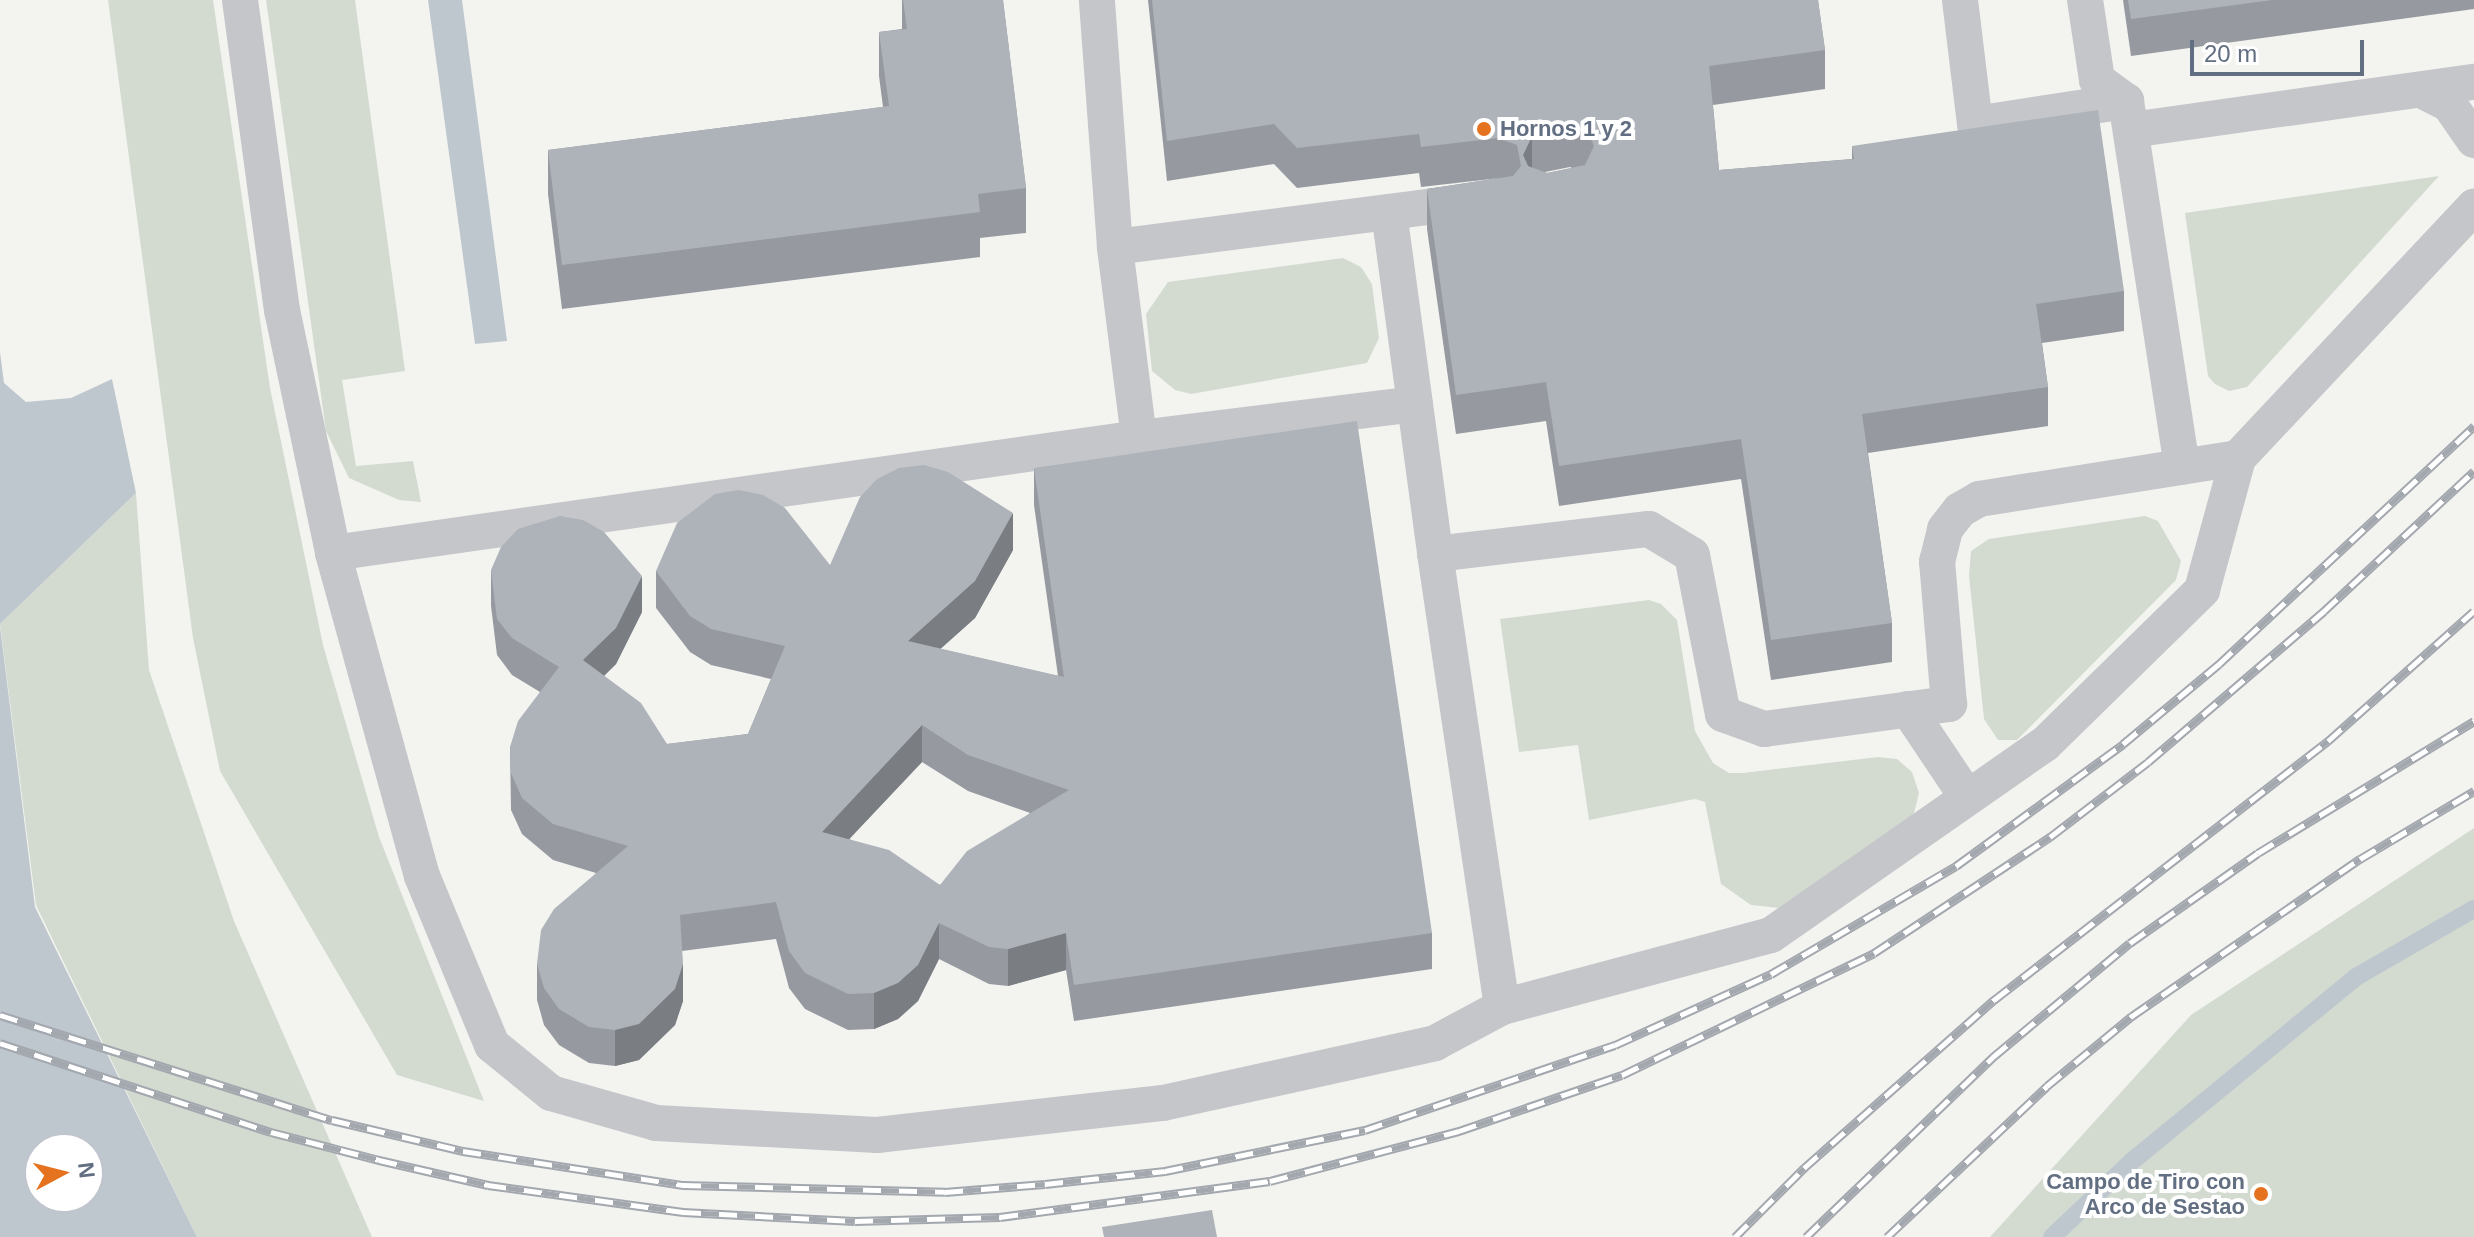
<!DOCTYPE html>
<html>
<head>
<meta charset="utf-8">
<style>
  body { margin:0 }
  #map { position:relative; width:2474px; height:1237px; overflow:hidden; background:#f3f4f0; font-family:Helvetica,sans-serif }
  div>[style] { position:absolute }
  [style*='--x'] { left:calc(var(--x)*1px); top:calc(var(--y)*1px); width:calc(var(--w)*1px); rotate:calc(var(--a)*1deg) }
  .green>* { inset:0; background:#d3dbd1 }
  .water>* { inset:0; background:#bfc7ce }
  .stream>* { height:18px; margin:-9px; padding:0 9px; transform-origin:9px; border-radius:9px; background:#bfc7ce }
  .service>* { height:36px; margin:-18px; padding:0 18px; transform-origin:18px; border-radius:18px; background:#c4c6ca }
  .rail>* { height:9px; margin-top:-4.5px; transform-origin:0; background:repeating-linear-gradient(90deg,#fff 0 18px,#a3a7ae 0 36px); box-sizing:border-box; border-block:2px solid #a3a7ae }
  .wall>* { inset:0; background:#969aa0 }
  .shaded-wall>* { inset:0; background:#7a7d82 }
  .building>* { inset:0; background:#aeb3ba }
  .dots>* { width:22px; height:22px; translate:-50% -50%; box-sizing:border-box; border:4px solid #fff; border-radius:50% }
  span { translate:-50% -50%; white-space:nowrap; text-align:center; line-height:1.15; -webkit-text-stroke:8px #fff; paint-order:stroke }
  .poi-label { font-size:22px; color:#626e81; font-weight:700 }
  .left { translate:0 -50%; text-align:left }
  .right { translate:-100% -50%; text-align:right }
  .north { position:absolute; left:24px; top:1133px; width:80px; height:80px; box-sizing:border-box; background:#fff; border:2px solid #c0c5cd; border-radius:50%; rotate:83deg; font-size:22px; font-weight:700; line-height:32px; text-align:center; color:#626e81 }
  .north::after { content:''; display:block; margin:auto; width:28px; height:36px; background:#e5721f; clip-path:polygon(50% 0,100% 100%,50% 72%,0 100%) }
  .scale { position:absolute; left:2190px; top:40px; width:174px; height:36px; box-sizing:border-box; border:4px solid #626e81; border-top:0; padding-left:10px; font-size:24px; line-height:28px; white-space:nowrap; color:#626e81; -webkit-text-stroke:6px #fff; paint-order:stroke }
</style>
</head>
<body>
<div id="map">
  <div class="green">
    <i style="clip-path:polygon(108px 0,213px 0,270px 388px,323px 645px,379px 837px,484px 1101px,397px 1075px,220px 771px,193px 638px)"></i>
    <i style="clip-path:polygon(266px 0,355px 0,405px 371px,342px 380px,356px 466px,413px 461px,421px 502px,399px 500px,349px 478px,326px 431px)"></i>
    <i style="clip-path:polygon(2439px 176px,2247px 387px,2229px 391px,2215px 384px,2208px 376px,2185px 213px)"></i>
    <i style="clip-path:polygon(1343px 258px,1361px 267px,1372px 284px,1379px 338px,1367px 363px,1191px 394px,1175px 390px,1152px 371px,1146px 314px,1168px 282px)"></i>
    <i style="clip-path:polygon(136px 493px,149px 670px,234px 921px,372px 1237px,197px 1237px,36px 905px,0 624px)"></i>
    <i style="clip-path:polygon(2145px 516px,2158px 521px,2181px 561px,2176px 580px,2017px 740px,1998px 740px,1984px 719px,1969px 576px,1971px 551px,1989px 539px)"></i>
    <i style="clip-path:polygon(1649px 600px,1661px 604px,1677px 620px,1695px 731px,1713px 763px,1729px 773px,1743px 773px,1878px 757px,1897px 759px,1912px 772px,1919px 793px,1912px 821px,1779px 908px,1751px 905px,1721px 884px,1705px 802px,1695px 799px,1589px 820px,1578px 745px,1519px 752px,1500px 619px)"></i>
    <i style="clip-path:polygon(2474px 828px,2474px 1237px,1990px 1237px,2191px 1015px)"></i>
  </div>
  <div class="water">
    <i style="clip-path:polygon(428px 0,462px 0,507px 341px,475px 344px)"></i>
    <i style="clip-path:polygon(0 352px,4px 383px,26px 402px,71px 398px,112px 379px,136px 493px,0 624px)"></i>
    <i style="clip-path:polygon(evenodd,0 626px,35px 907px,197px 1237px,0 1237px,0 626px,40px 1149px,88px 1149px,88px 1197px,40px 1197px,40px 1149px)"></i>
  </div>
  <div class="stream">
    <i style="--x:2052;--y:1237;--w:109;--a:-43.5"></i>
    <i style="--x:2131;--y:1162;--w:291;--a:-39.4"></i>
    <i style="--x:2356;--y:977;--w:136;--a:-30"></i>
  </div>
  <div class="service">
    <i style="--x:240;--y:0;--w:313;--a:82.3"></i>
    <i style="--x:282;--y:310;--w:248;--a:78.1"></i>
    <i style="--x:333;--y:553;--w:335;--a:74.6"></i>
    <i style="--x:422;--y:876;--w:183;--a:67.5"></i>
    <i style="--x:492;--y:1045;--w:76;--a:39.1"></i>
    <i style="--x:551;--y:1093;--w:109;--a:15.9"></i>
    <i style="--x:656;--y:1123;--w:221;--a:3.1"></i>
    <i style="--x:877;--y:1135;--w:288;--a:-6.4"></i>
    <i style="--x:1163;--y:1103;--w:279;--a:-12.4"></i>
    <i style="--x:1435;--y:1043;--w:76;--a:-28.2"></i>
    <i style="--x:1502;--y:1007;--w:458;--a:-98.4"></i>
    <i style="--x:1960;--y:0;--w:125;--a:83.1"></i>
    <i style="--x:1975;--y:124;--w:153;--a:-8.7"></i>
    <i style="--x:2126;--y:101;--w:36;--a:-144"></i>
    <i style="--x:2097;--y:80;--w:81;--a:-98.5"></i>
    <i style="--x:2421;--y:90;--w:31;--a:27"></i>
    <i style="--x:2449;--y:104;--w:44;--a:55.2"></i>
    <i style="--x:2126;--y:101;--w:370;--a:81.3"></i>
    <i style="--x:2131;--y:130;--w:346;--a:-8"></i>
    <i style="--x:1389;--y:212;--w:345;--a:82.3"></i>
    <i style="--x:1435;--y:554;--w:215;--a:-6.7"></i>
    <i style="--x:1649;--y:529;--w:50;--a:31.2"></i>
    <i style="--x:1692;--y:555;--w:162;--a:79"></i>
    <i style="--x:1723;--y:714;--w:44;--a:20.1"></i>
    <i style="--x:1764;--y:729;--w:187;--a:-7.7"></i>
    <i style="--x:1949;--y:704;--w:143;--a:-94.8"></i>
    <i style="--x:1937;--y:562;--w:34;--a:-76"></i>
    <i style="--x:1945;--y:529;--w:24;--a:-52"></i>
    <i style="--x:1960;--y:510;--w:22;--a:-30"></i>
    <i style="--x:1979;--y:499;--w:262;--a:-9"></i>
    <i style="--x:2238;--y:458;--w:345;--a:-46.8"></i>
    <i style="--x:1115;--y:247;--w:363;--a:-7.3"></i>
    <i style="--x:1139;--y:438;--w:278;--a:-7"></i>
    <i style="--x:333;--y:553;--w:814;--a:-8.12"></i>
    <i style="--x:1139;--y:438;--w:193;--a:-97.2"></i>
    <i style="--x:1115;--y:247;--w:248;--a:-94.2"></i>
    <i style="--x:1908;--y:709;--w:106;--a:56.2"></i>
    <i style="--x:1502;--y:1007;--w:278;--a:-15"></i>
    <i style="--x:1771;--y:935;--w:334;--a:-34.9"></i>
    <i style="--x:2045;--y:744;--w:220;--a:-44.4"></i>
    <i style="--x:2202;--y:590;--w:137;--a:-74.7"></i>
  </div>
  <div class="rail">
    <i style="--x:0;--y:1015;--w:348;--a:17.6"></i>
    <i style="--x:332;--y:1120;--w:135;--a:13.3"></i>
    <i style="--x:463;--y:1151;--w:223;--a:8.8"></i>
    <i style="--x:683;--y:1185;--w:262;--a:1.5"></i>
    <i style="--x:945;--y:1192;--w:100;--a:-4.6"></i>
    <i style="--x:1045;--y:1184;--w:121;--a:-6.2"></i>
    <i style="--x:1165;--y:1171;--w:204;--a:-11.6"></i>
    <i style="--x:1365;--y:1130;--w:264;--a:-18.8"></i>
    <i style="--x:1615;--y:1045;--w:171;--a:-24.5"></i>
    <i style="--x:1771;--y:974;--w:214;--a:-30.3"></i>
    <i style="--x:1956;--y:866;--w:207;--a:-36.1"></i>
    <i style="--x:2123;--y:744;--w:125;--a:-39.8"></i>
    <i style="--x:2219;--y:664;--w:349;--a:-43"></i>
    <i style="--x:0;--y:1043;--w:285;--a:18.2"></i>
    <i style="--x:271;--y:1132;--w:112;--a:14.5"></i>
    <i style="--x:379;--y:1160;--w:112;--a:12.9"></i>
    <i style="--x:488;--y:1185;--w:197;--a:7.9"></i>
    <i style="--x:683;--y:1212;--w:172;--a:3"></i>
    <i style="--x:855;--y:1221;--w:145;--a:-1.6"></i>
    <i style="--x:1000;--y:1217;--w:272;--a:-7.6"></i>
    <i style="--x:1270;--y:1181;--w:196;--a:-14.8"></i>
    <i style="--x:1459;--y:1131;--w:172;--a:-19"></i>
    <i style="--x:1622;--y:1075;--w:280;--a:-25.8"></i>
    <i style="--x:1874;--y:953;--w:211;--a:-33.4"></i>
    <i style="--x:2050;--y:837;--w:123;--a:-37.4"></i>
    <i style="--x:2148;--y:762;--w:232;--a:-40.6"></i>
    <i style="--x:2324;--y:611;--w:205;--a:-43"></i>
    <i style="--x:1735;--y:1237;--w:98;--a:-45"></i>
    <i style="--x:1804;--y:1168;--w:254;--a:-41.5"></i>
    <i style="--x:1994;--y:1000;--w:423;--a:-37.8"></i>
    <i style="--x:2328;--y:741;--w:195;--a:-41.7"></i>
    <i style="--x:1806;--y:1237;--w:260;--a:-43.9"></i>
    <i style="--x:1993;--y:1057;--w:178;--a:-39.8"></i>
    <i style="--x:2130;--y:943;--w:156;--a:-35.1"></i>
    <i style="--x:2258;--y:853;--w:253;--a:-31.4"></i>
    <i style="--x:1887;--y:1237;--w:220;--a:-43.3"></i>
    <i style="--x:2047;--y:1086;--w:110;--a:-39.5"></i>
    <i style="--x:2132;--y:1016;--w:277;--a:-34.6"></i>
    <i style="--x:2360;--y:859;--w:133;--a:-30.8"></i>
  </div>
  <div class="wall">
    <i style="clip-path:polygon(902px 0,1003px 0,1026px 188px,1026px 233px,980px 238px,980px 257px,562px 309px,548px 194px,548px 150px,883px 107px,879px 76px,879px 32px,902px 29px)"></i>
    <i style="clip-path:polygon(evenodd,1148px 0,1818px 0,1825px 50px,1825px 89px,1713px 105px,1719px 170px,1852px 159px,1852px 146px,2124px 291px,2124px 331px,2042px 343px,2048px 387px,2048px 426px,1868px 453px,1892px 623px,1892px 662px,1771px 680px,1741px 479px,1559px 506px,1546px 421px,1456px 434px,1427px 229px,1427px 189px,1500px 178px,1421px 187px,1419px 173px,1297px 188px,1274px 164px,1167px 181px,1148px 0,1570px 167px,1572px 168px,1547px 173px,1545px 172px,1570px 167px)"></i>
    <i style="clip-path:polygon(2123px 0,2474px 0,2474px 9px,2131px 56px)"></i>
    <i style="clip-path:polygon(evenodd,1034px 468px,1432px 933px,1432px 969px,1074px 1021px,1066px 970px,1008px 986px,989px 984px,939px 959px,918px 1001px,898px 1019px,874px 1029px,848px 1030px,805px 1009px,789px 988px,776px 939px,682px 951px,683px 1001px,675px 1025px,639px 1060px,615px 1066px,589px 1063px,559px 1045px,544px 1025px,537px 1000px,537px 964px,596px 873px,553px 860px,522px 834px,511px 810px,510px 747px,540px 692px,512px 675px,497px 655px,491px 606px,491px 570px,642px 612px,616px 664px,604px 676px,667px 744px,748px 734px,771px 679px,711px 665px,690px 652px,656px 608px,656px 571px,830px 565px,1013px 550px,975px 618px,940px 649px,1058px 676px,1034px 505px,1034px 468px,922px 762px,968px 791px,1030px 813px,940px 885px,849px 839px,922px 762px)"></i>
  </div>
  <div class="shaded-wall">
    <i style="clip-path:polygon(1532px 136px,1532px 175px,1523px 155px)"></i>
    <i style="clip-path:polygon(1013px 513px,1013px 550px,975px 618px,908px 678px,908px 641px)"></i>
    <i style="clip-path:polygon(642px 576px,642px 612px,616px 664px,583px 696px,583px 660px)"></i>
    <i style="clip-path:polygon(922px 725px,922px 762px,822px 868px,822px 832px)"></i>
    <i style="clip-path:polygon(939px 923px,939px 959px,918px 1001px,898px 1019px,874px 1029px,874px 993px)"></i>
    <i style="clip-path:polygon(1066px 933px,1066px 970px,1008px 986px,1008px 949px)"></i>
    <i style="clip-path:polygon(683px 964px,683px 1001px,675px 1025px,639px 1060px,615px 1066px,615px 1030px)"></i>
  </div>
  <div class="building">
    <i style="clip-path:polygon(903px 0,1003px 0,1026px 188px,978px 194px,980px 212px,562px 265px,548px 150px,889px 106px,879px 32px,907px 29px)"></i>
    <i style="clip-path:polygon(evenodd,1152px 0,1818px 0,1825px 50px,1709px 66px,1719px 170px,1854px 159px,1852px 146px,2098px 110px,2124px 291px,2036px 304px,2048px 387px,1862px 414px,1892px 623px,1771px 640px,1741px 439px,1559px 466px,1546px 382px,1456px 395px,1427px 189px,1513px 176px,1521px 166px,1517px 145px,1498px 138px,1421px 147px,1419px 134px,1297px 148px,1274px 124px,1167px 141px,1152px 0,1570px 128px,1589px 135px,1594px 146px,1585px 165px,1547px 173px,1528px 166px,1523px 155px,1532px 136px,1570px 128px)"></i>
    <i style="clip-path:polygon(2128px 0,2272px 0,2131px 19px)"></i>
    <i style="clip-path:polygon(evenodd,1357px 421px,1432px 933px,1074px 985px,1066px 933px,1008px 949px,989px 947px,939px 923px,918px 965px,898px 983px,874px 993px,848px 994px,805px 973px,789px 951px,776px 902px,680px 915px,683px 964px,675px 989px,639px 1024px,615px 1030px,589px 1027px,559px 1009px,544px 988px,537px 964px,541px 930px,554px 909px,628px 846px,553px 824px,522px 798px,511px 773px,510px 747px,518px 721px,559px 667px,512px 638px,497px 619px,491px 570px,501px 547px,518px 529px,560px 516px,583px 520px,604px 532px,642px 576px,616px 628px,583px 660px,641px 703px,667px 744px,748px 734px,785px 646px,711px 629px,690px 616px,656px 571px,677px 523px,715px 494px,739px 490px,763px 495px,785px 508px,830px 565px,860px 497px,877px 479px,899px 468px,924px 465px,948px 472px,1013px 513px,975px 581px,908px 641px,1064px 677px,1034px 468px,1357px 421px,922px 725px,968px 755px,1069px 790px,967px 851px,940px 885px,889px 850px,822px 832px,922px 725px)"></i>
    <i style="clip-path:polygon(1212px 1210px,1217px 1237px,1104px 1237px,1102px 1227px)"></i>
  </div>
  <div class="dots">
    <i style="left:1484px;top:129px;background:#e5721f"></i>
    <i style="left:2261px;top:1194px;background:#e5721f"></i>
  </div>
  <div class="poi-label">
    <span class="left" style="left:1500px;top:129px">Hornos 1 y 2</span>
    <span class="right" style="left:2245px;top:1194px">Campo de Tiro con<br>Arco de Sestao</span>
  </div>
  <div class="north">N</div>
  <div class="scale">20 m</div>
</div>
</body>
</html>
